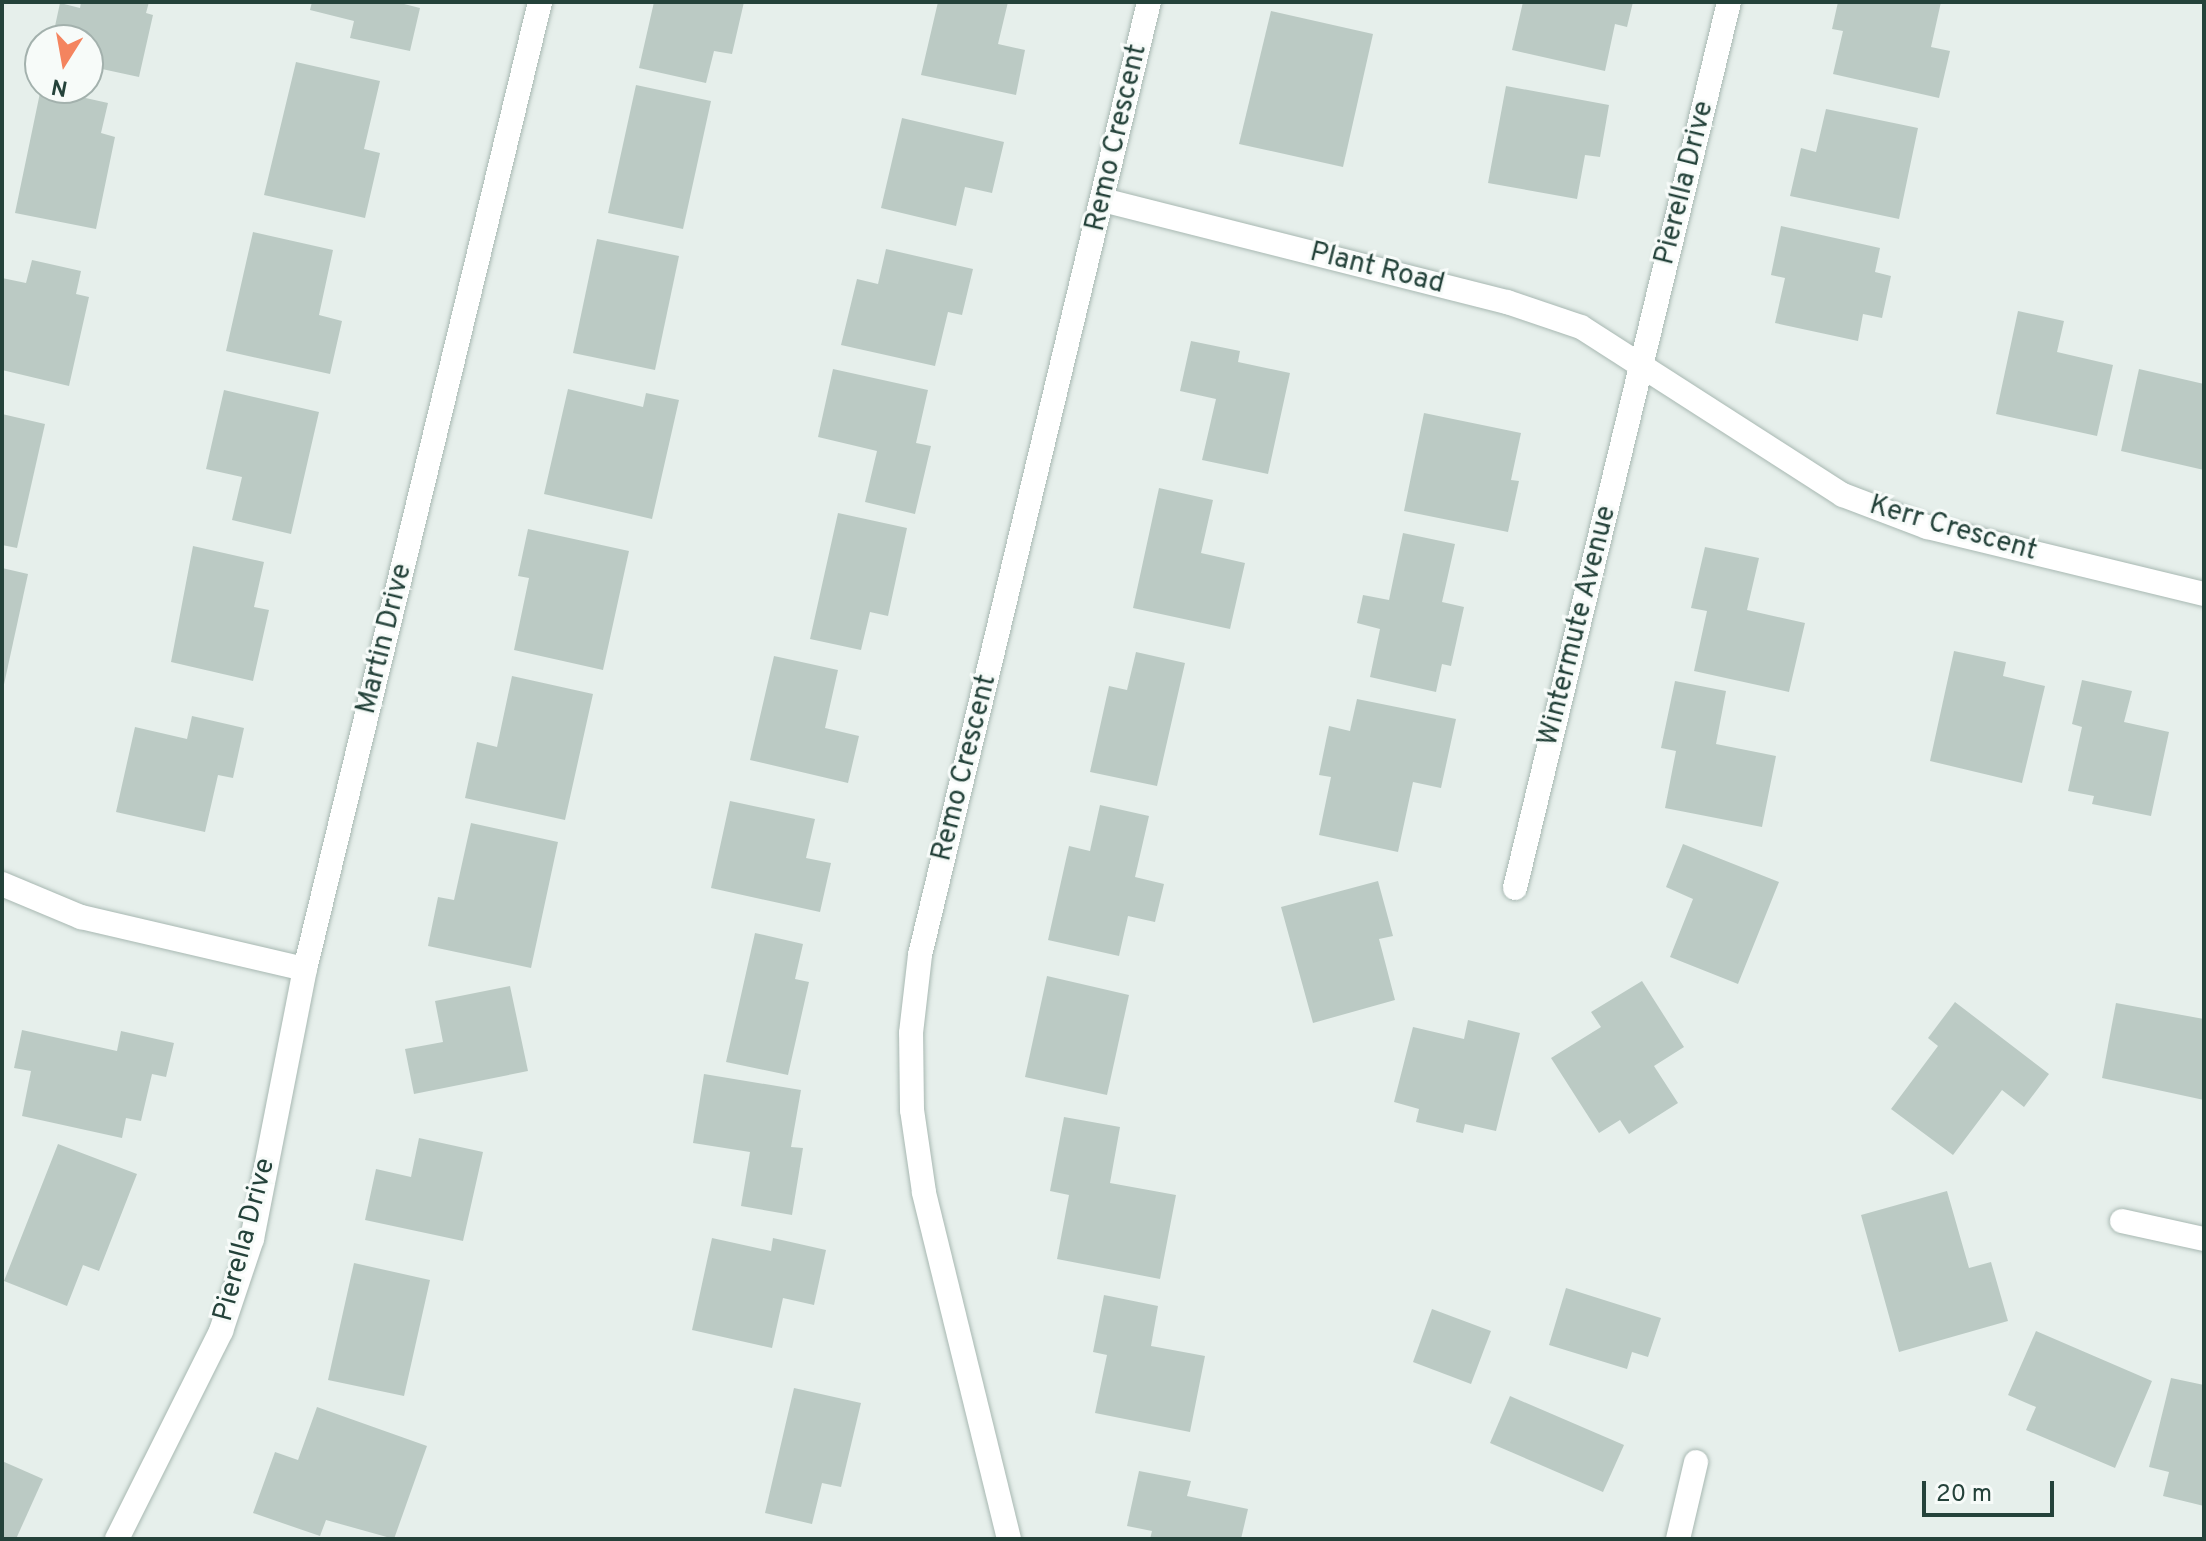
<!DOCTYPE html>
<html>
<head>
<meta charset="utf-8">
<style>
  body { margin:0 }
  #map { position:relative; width:2206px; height:1541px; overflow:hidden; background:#e6efeb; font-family:Overpass,sans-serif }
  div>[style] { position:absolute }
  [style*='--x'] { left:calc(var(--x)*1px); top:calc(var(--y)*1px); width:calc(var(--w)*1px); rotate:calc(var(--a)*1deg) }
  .building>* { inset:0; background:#bbcac4 }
  .roads { filter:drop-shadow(0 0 2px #a8b8b2) drop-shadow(0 0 2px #a8b8b2) }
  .street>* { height:24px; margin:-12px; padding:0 12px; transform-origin:12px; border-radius:12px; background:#fff }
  span { translate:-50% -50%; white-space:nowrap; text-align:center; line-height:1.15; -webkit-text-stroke:6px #f7fbf9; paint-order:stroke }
  .street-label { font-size:28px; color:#24423a }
  .frame { position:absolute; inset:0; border:4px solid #24423a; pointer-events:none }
  .north { position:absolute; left:24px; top:24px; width:80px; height:80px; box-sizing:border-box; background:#f7fbf9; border:2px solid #a3b1ad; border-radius:50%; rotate:191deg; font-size:22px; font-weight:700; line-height:32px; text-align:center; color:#24423a }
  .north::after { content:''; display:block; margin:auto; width:28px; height:36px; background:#f4845f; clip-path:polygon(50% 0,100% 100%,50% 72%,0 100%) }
  .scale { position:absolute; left:1922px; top:1481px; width:132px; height:36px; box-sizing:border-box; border:4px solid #24423a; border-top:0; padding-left:10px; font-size:24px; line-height:28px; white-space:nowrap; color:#24423a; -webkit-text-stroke:6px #f7fbf9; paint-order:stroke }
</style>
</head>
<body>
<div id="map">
  <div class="building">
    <i style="clip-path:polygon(81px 2px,149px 2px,146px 13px,153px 15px,139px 77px,88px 66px,88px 40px,52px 40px,60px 3px,80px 8px)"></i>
    <i style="clip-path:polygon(312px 2px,396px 2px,420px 8px,410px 51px,350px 38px,354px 21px,310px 10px)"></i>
    <i style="clip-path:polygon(654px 2px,744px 2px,732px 54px,714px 51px,706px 83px,639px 68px)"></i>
    <i style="clip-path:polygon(938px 2px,1008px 2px,998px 44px,1025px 50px,1016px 95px,921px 75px)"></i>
    <i style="clip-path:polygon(1523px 2px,1633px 2px,1627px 27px,1615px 24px,1605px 71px,1512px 50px)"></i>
    <i style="clip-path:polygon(1838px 2px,1941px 2px,1931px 47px,1950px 51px,1939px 98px,1833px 74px,1843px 31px,1832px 29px)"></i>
    <i style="clip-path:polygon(1271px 11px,1373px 34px,1343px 167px,1239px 144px)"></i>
    <i style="clip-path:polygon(296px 62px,380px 81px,364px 149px,380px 153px,365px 218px,264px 195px)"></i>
    <i style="clip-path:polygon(636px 85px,711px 101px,683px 229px,608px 213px)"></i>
    <i style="clip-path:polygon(1506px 86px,1609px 105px,1600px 157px,1585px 155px,1577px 199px,1488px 183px)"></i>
    <i style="clip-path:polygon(41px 88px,108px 103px,101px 133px,115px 137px,96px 229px,15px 213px)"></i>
    <i style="clip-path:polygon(1826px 109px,1918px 128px,1899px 219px,1790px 196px,1801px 148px,1816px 152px)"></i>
    <i style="clip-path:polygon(902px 118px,1004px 142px,992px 193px,965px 187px,956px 226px,881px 208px)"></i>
    <i style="clip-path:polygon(1781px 226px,1880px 248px,1875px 272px,1891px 276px,1882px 318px,1863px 314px,1858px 341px,1775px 323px,1785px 278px,1771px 275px)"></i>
    <i style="clip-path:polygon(253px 232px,333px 250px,319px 315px,342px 321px,330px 374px,226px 351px)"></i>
    <i style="clip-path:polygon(597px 239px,679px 256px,655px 370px,573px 353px)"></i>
    <i style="clip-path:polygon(886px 249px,973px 269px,962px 315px,948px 312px,935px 366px,841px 345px,857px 279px,878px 284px)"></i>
    <i style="clip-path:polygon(32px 260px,81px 271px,76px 294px,89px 297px,69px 386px,2px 370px,2px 278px,26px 283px)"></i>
    <i style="clip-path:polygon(2018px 311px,2064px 321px,2057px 352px,2113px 365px,2097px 436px,1996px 414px)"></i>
    <i style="clip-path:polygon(1191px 341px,1240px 351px,1238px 362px,1290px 373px,1268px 474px,1202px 460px,1216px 399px,1180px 391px)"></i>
    <i style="clip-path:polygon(833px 369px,928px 390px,916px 443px,931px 446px,915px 514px,865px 502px,877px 451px,818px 437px)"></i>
    <i style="clip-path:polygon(2139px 369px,2204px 384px,2204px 470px,2121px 451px)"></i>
    <i style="clip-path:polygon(568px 389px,643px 407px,646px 393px,679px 400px,652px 519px,544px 494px)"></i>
    <i style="clip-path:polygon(224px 390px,319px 412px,291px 534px,232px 520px,242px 477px,206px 469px)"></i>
    <i style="clip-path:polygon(1424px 413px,1521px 433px,1511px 480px,1519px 481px,1508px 532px,1404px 511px)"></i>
    <i style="clip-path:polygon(2px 414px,45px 424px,17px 548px,2px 545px)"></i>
    <i style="clip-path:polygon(1159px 488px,1213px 500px,1201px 553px,1245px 563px,1230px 629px,1133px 608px)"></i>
    <i style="clip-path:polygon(838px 513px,907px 528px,888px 616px,870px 612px,861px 650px,810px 639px)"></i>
    <i style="clip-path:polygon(528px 529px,629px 551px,603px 670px,514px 650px,529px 578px,518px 576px)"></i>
    <i style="clip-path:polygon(1403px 533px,1455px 544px,1442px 602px,1464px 607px,1451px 666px,1442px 664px,1436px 692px,1370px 677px,1380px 629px,1357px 623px,1363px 595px,1389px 600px)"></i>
    <i style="clip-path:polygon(193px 546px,264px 562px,254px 607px,269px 610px,253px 681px,171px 662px)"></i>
    <i style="clip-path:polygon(1705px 547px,1759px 558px,1747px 610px,1805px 623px,1789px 692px,1694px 671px,1707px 611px,1691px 608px)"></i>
    <i style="clip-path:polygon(2px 568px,28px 574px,3px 689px,2px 689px)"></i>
    <i style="clip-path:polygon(1954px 651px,2006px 662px,2003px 676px,2045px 686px,2022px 783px,1930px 761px)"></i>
    <i style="clip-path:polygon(1136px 652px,1185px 663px,1157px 786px,1090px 772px,1109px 686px,1127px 690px)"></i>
    <i style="clip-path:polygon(774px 656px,838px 670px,825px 728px,859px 736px,848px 783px,750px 760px)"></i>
    <i style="clip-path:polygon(512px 676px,593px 694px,565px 820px,465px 798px,477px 742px,497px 747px)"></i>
    <i style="clip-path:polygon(2082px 680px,2132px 691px,2124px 722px,2169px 732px,2151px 816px,2092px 804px,2094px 796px,2068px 791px,2082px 727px,2072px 724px)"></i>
    <i style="clip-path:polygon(1675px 681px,1726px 691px,1716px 744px,1776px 756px,1762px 827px,1665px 808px,1676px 751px,1661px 748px)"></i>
    <i style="clip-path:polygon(1357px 699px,1456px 719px,1441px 788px,1413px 782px,1398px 852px,1319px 835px,1331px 777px,1319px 775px,1329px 726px,1350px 731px)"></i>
    <i style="clip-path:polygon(192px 716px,244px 728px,233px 778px,218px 775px,205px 832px,116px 812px,135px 727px,187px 739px)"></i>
    <i style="clip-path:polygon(730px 801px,815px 819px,806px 858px,831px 863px,820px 912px,711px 888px)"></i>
    <i style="clip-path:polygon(1100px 805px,1149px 816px,1135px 877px,1164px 884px,1155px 922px,1128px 916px,1119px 956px,1048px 940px,1069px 846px,1090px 851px)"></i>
    <i style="clip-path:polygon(471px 823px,558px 842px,531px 968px,428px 946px,438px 897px,454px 900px)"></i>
    <i style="clip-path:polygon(1683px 844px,1779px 882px,1738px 984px,1670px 957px,1693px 899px,1666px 887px)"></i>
    <i style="clip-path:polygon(1378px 881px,1393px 936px,1379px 939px,1395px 1000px,1313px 1023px,1281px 907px)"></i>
    <i style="clip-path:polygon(755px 933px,803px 944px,795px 979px,809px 982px,788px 1075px,726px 1062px)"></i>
    <i style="clip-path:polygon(1047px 976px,1129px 995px,1107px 1095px,1025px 1077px)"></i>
    <i style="clip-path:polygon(1642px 981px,1684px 1047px,1654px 1066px,1678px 1103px,1629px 1134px,1620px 1120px,1599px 1133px,1551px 1058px,1601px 1027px,1591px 1012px)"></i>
    <i style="clip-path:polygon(510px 986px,528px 1071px,414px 1094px,405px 1049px,443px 1042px,435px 1001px)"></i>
    <i style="clip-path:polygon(1955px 1002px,2049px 1074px,2024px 1107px,2002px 1090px,1953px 1155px,1891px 1109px,1938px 1046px,1928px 1038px)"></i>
    <i style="clip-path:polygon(2116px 1003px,2204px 1019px,2204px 1100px,2102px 1078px)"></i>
    <i style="clip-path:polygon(1468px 1020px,1520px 1033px,1496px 1131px,1465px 1124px,1463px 1133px,1416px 1122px,1419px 1109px,1394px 1102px,1413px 1027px,1464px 1039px)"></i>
    <i style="clip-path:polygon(22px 1030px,117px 1051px,121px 1031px,174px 1043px,166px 1077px,152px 1074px,141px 1121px,126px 1118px,122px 1138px,22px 1116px,31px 1071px,14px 1068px)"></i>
    <i style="clip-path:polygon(704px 1074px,801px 1090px,791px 1147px,803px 1148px,792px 1215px,741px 1206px,750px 1152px,693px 1143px)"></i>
    <i style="clip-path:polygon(1064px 1117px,1120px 1127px,1110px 1183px,1176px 1195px,1160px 1279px,1057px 1259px,1069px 1195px,1050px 1191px)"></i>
    <i style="clip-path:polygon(419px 1138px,483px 1152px,463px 1241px,365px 1220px,376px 1169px,411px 1177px)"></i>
    <i style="clip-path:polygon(58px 1144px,137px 1174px,99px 1271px,83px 1265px,67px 1306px,4px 1281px)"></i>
    <i style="clip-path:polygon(1947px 1191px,1969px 1268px,1991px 1262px,2008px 1321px,1899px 1352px,1861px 1215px)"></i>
    <i style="clip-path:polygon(712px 1238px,771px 1251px,773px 1238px,826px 1250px,814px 1305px,783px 1298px,772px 1348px,692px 1330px)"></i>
    <i style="clip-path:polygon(354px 1263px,430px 1280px,404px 1396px,328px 1380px)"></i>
    <i style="clip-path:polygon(1566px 1288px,1661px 1318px,1648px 1357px,1632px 1352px,1627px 1369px,1549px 1345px)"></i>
    <i style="clip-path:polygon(1104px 1295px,1158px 1306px,1151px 1346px,1205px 1356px,1190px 1432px,1095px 1413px,1107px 1355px,1093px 1352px)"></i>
    <i style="clip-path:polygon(1432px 1309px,1491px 1331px,1471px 1384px,1413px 1362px)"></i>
    <i style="clip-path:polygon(2036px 1331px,2152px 1381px,2115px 1468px,2026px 1430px,2036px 1407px,2008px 1395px)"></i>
    <i style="clip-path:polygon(2171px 1378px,2204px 1385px,2204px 1506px,2163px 1496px,2169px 1472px,2149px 1467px)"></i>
    <i style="clip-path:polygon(794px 1388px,861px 1403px,841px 1487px,822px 1483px,812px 1524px,765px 1513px)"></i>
    <i style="clip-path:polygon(1510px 1396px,1624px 1445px,1603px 1492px,1490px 1443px)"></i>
    <i style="clip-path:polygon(317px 1407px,427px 1446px,394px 1539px,326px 1520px,320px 1536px,253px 1513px,275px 1452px,298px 1460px)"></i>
    <i style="clip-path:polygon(2px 1461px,43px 1479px,16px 1539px,2px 1539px)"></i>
    <i style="clip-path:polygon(1139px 1471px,1191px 1481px,1187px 1496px,1248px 1509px,1241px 1539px,1150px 1539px,1152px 1531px,1127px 1526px)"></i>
  </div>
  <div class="roads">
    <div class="street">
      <i style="--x:1103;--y:200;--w:417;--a:14.2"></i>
      <i style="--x:1507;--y:302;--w:78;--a:18.7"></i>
      <i style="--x:1581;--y:327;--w:311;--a:32.7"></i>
      <i style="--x:1843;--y:495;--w:90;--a:20.9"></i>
      <i style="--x:1927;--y:527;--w:285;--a:13.6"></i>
      <i style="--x:2;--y:884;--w:86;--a:22.7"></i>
      <i style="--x:81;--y:917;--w:230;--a:13.1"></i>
      <i style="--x:1515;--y:888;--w:911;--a:-76.42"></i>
      <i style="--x:2122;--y:1221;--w:84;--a:12.4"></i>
      <i style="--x:117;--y:1539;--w:233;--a:-63.4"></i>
      <i style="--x:221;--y:1331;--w:97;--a:-71.4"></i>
      <i style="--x:252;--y:1239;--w:275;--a:-78.9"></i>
      <i style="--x:305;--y:969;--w:995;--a:-76.34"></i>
      <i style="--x:1009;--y:1539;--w:357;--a:-103.8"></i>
      <i style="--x:924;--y:1192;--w:83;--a:-98.3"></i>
      <i style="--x:912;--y:1110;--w:77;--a:-90.7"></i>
      <i style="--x:911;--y:1033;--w:79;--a:-83.4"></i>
      <i style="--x:920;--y:955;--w:980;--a:-76.49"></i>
      <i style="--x:1678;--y:1539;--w:79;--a:-76.8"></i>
    </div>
  </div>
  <div class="street-label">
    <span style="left:1117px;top:138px;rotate:-77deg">Remo Crescent</span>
    <span style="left:1685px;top:183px;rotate:-76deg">Pierella Drive</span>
    <span style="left:1377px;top:269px;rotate:14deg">Plant Road</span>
    <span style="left:1953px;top:529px;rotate:16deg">Kerr Crescent</span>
    <span style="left:1578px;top:626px;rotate:-76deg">Wintermute Avenue</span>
    <span style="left:385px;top:639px;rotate:-76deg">Martin Drive</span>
    <span style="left:965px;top:768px;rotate:-76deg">Remo Crescent</span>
    <span style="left:245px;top:1240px;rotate:-75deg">Pierella Drive</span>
  </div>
  <div class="frame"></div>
  <div class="north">N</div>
  <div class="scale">20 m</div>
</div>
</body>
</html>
